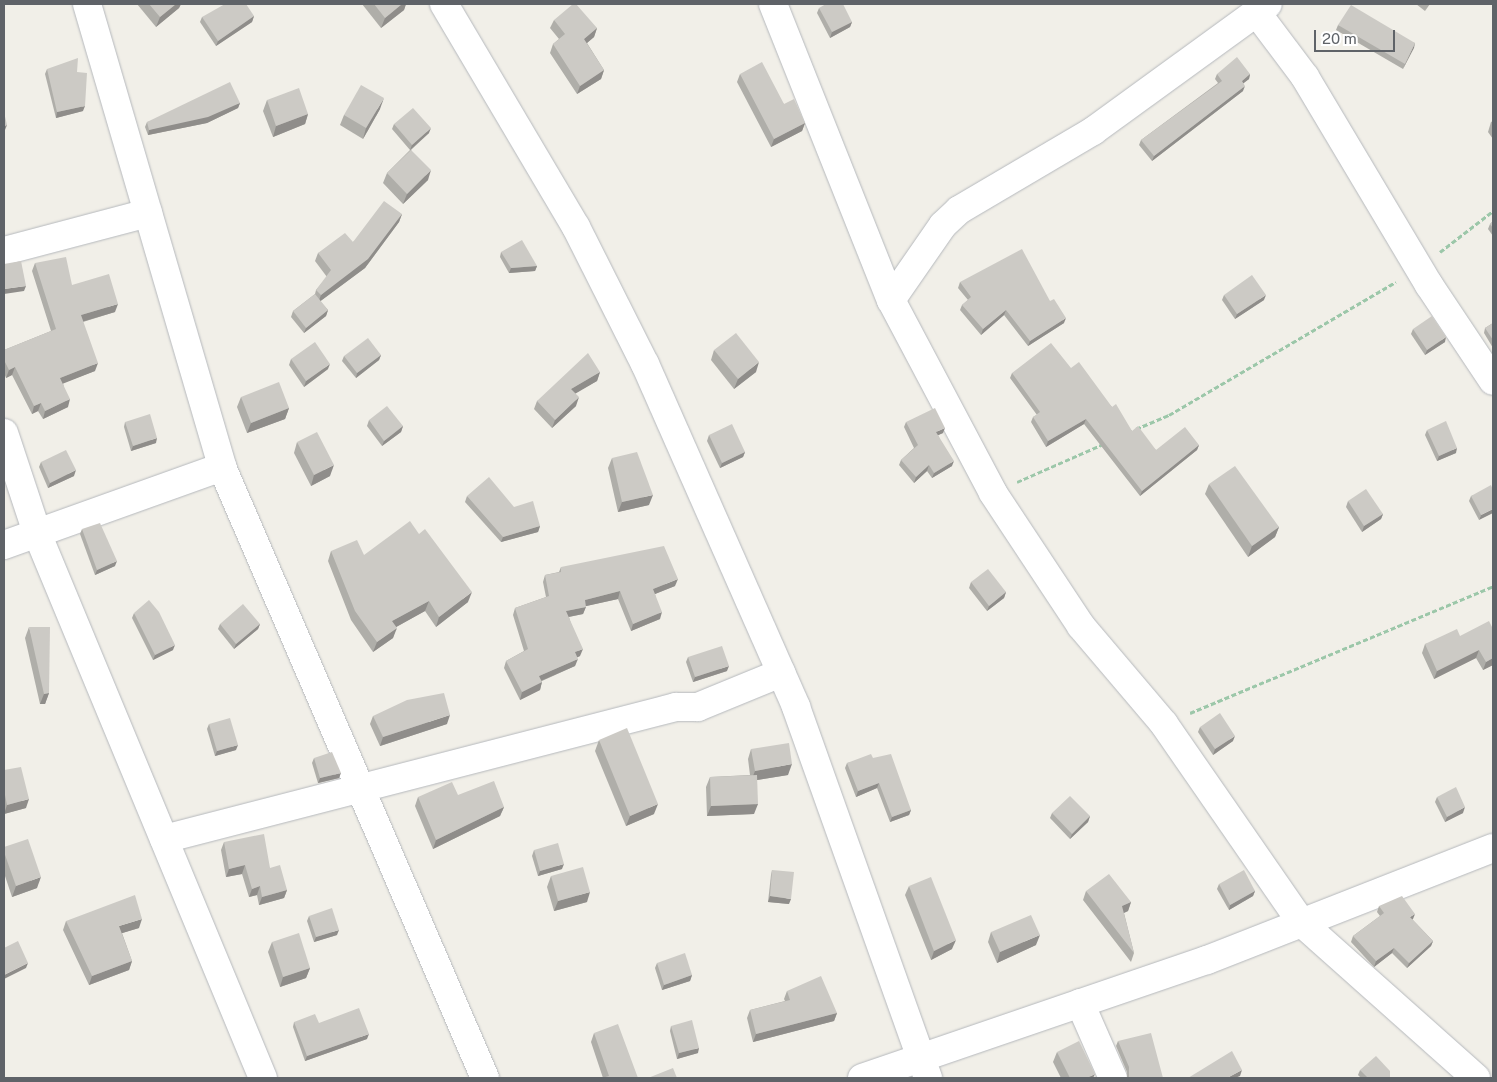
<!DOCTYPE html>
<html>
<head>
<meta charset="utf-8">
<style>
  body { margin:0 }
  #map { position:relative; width:1497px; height:1082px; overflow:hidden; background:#f1efe8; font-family:"Public Sans",sans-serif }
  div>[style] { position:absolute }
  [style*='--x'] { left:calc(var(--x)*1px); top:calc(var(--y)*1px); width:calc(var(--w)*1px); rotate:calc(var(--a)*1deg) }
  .path>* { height:3px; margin-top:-1.5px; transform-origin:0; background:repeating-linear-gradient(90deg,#9cc7a9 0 5px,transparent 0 7.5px) }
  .roads { filter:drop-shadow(0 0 1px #b5b8bc) drop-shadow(0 0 1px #b5b8bc) }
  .street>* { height:28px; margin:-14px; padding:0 14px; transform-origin:14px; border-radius:14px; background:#fff }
  .wall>* { inset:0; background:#afaea9 }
  .shaded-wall>* { inset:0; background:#8f8d8a }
  .building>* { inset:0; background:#cccac5 }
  span { translate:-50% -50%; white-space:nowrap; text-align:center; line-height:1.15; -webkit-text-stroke:4px #fff; paint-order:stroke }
  .frame { position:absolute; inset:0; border:5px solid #5f6368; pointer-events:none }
  .scale { position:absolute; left:1314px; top:30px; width:81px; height:22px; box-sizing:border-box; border:2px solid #5f6368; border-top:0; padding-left:6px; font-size:15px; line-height:18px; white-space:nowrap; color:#5f6368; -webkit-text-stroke:4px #fff; paint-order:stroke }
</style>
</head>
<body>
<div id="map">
  <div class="path">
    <i style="--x:1440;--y:252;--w:67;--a:-37.7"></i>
    <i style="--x:1136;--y:429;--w:36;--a:-23"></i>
    <i style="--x:1169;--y:415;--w:263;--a:-30.4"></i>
    <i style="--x:1017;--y:482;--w:94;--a:-23.8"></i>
    <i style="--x:1190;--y:713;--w:329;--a:-22.7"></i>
  </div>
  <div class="roads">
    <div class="street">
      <i style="--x:87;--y:4;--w:482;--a:73.7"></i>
      <i style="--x:222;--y:467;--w:665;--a:66.71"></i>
      <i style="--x:444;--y:4;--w:259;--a:59.4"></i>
      <i style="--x:576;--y:227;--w:153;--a:63.3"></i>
      <i style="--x:645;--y:364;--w:375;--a:66.2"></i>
      <i style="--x:796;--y:707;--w:394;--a:70.4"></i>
      <i style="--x:773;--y:4;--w:319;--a:68.3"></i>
      <i style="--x:891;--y:300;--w:218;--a:62.1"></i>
      <i style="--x:993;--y:493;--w:159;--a:56.5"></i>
      <i style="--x:1081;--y:626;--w:128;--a:49.7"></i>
      <i style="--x:1164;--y:724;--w:242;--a:55.3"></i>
      <i style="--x:1302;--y:923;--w:233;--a:41.7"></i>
      <i style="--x:1257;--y:13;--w:80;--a:53.1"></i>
      <i style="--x:1305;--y:77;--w:242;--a:59.2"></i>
      <i style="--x:1429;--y:285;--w:115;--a:56.3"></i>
      <i style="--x:4;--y:251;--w:149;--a:-14.8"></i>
      <i style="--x:891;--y:300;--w:91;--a:-55.3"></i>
      <i style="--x:943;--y:225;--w:22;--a:-43"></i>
      <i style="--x:959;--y:210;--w:156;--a:-30.5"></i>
      <i style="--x:1093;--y:131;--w:216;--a:-36"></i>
      <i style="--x:4;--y:433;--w:105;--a:71.7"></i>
      <i style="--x:37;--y:533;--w:590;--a:67.48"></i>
      <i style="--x:4;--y:545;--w:232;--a:-19.7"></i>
      <i style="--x:164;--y:839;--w:529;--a:-14.46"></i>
      <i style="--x:676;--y:707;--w:22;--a:0"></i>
      <i style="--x:698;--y:707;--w:90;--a:-22.3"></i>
      <i style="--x:1080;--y:1003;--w:82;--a:66.3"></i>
      <i style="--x:862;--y:1078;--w:365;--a:-18.9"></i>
      <i style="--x:1207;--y:960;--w:307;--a:-21.4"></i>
    </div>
  </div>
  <div class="wall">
    <i style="clip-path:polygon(137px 4px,181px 4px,179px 8px,156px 27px)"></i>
    <i style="clip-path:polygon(362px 4px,406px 4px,404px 10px,381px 28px)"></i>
    <i style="clip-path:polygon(1416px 4px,1430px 4px,1425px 11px)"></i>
    <i style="clip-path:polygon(819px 8px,852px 22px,850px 27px,830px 38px,817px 13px)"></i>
    <i style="clip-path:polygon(254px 16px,252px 22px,216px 46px,200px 22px,202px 17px)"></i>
    <i style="clip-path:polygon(554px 20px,597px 28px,594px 37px,587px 43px,604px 70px,601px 79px,577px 94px,550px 53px,553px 44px,559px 39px,550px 28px)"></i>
    <i style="clip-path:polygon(1338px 25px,1415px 43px,1403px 69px,1336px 30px)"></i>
    <i style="clip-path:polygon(47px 69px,77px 72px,83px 111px,56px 118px,45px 74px)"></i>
    <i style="clip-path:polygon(740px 74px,784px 104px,805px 123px,802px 131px,771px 147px,737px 82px)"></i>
    <i style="clip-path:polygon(1217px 74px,1250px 74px,1249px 79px,1243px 83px,1243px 91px,1152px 161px,1139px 145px,1141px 140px,1218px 83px,1215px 79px)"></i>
    <i style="clip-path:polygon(267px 100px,308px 114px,305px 124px,273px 137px,263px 111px)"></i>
    <i style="clip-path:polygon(240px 103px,238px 108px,207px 123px,148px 135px,145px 127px,147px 122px)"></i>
    <i style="clip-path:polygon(380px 109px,363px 139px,340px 125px,344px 115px)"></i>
    <i style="clip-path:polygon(1493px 121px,1493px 139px,1488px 132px,1491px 122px)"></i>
    <i style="clip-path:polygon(394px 124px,429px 133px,411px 150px,428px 180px,403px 204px,383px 183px,387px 173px,410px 150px,392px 129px)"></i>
    <i style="clip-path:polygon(402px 214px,399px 222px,365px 268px,320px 301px,328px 310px,326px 316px,304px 333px,291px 317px,293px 311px,315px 294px,316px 290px,327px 277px,315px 261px,318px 253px,353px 242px)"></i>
    <i style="clip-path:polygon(1493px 221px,1493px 236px,1488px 229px,1490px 224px)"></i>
    <i style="clip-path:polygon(501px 252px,537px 266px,535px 271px,509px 273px,500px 257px)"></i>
    <i style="clip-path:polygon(35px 263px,115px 312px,83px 322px,95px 371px,63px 383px,68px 407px,43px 419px,38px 411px,32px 414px,12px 375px,6px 378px,4px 373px,4px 350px,51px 331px,32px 271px)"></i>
    <i style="clip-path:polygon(960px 282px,1050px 301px,1064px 323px,1028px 346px,1004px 315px,981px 335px,960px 310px,962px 305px,968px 300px,958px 288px)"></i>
    <i style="clip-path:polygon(1224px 295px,1264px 300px,1235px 319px,1222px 300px)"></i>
    <i style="clip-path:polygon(1493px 323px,1493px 348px,1484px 333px,1485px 328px)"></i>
    <i style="clip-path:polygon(1413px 329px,1445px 342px,1425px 355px,1411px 334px)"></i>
    <i style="clip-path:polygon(714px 350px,756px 372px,734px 389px,711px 360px)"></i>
    <i style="clip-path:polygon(381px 355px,379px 360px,356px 378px,342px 361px,344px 356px)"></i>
    <i style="clip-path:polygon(291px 359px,328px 369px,304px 387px,289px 365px)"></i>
    <i style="clip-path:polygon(1071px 368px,1112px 407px,1132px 431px,1156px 450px,1199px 445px,1197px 450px,1140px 496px,1084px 424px,1046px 447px,1031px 422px,1033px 417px,1037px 415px,1010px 378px,1012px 373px)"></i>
    <i style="clip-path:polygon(600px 372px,597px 381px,575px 393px,576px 406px,552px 428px,534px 409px,537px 401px)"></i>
    <i style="clip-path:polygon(241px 397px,289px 408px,285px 419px,247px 433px,237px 407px)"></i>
    <i style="clip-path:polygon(369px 420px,403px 426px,401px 432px,382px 446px,367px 426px)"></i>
    <i style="clip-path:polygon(125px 422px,156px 443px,131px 451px,124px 427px)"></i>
    <i style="clip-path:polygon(906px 422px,943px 433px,938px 435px,952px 466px,932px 478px,927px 471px,914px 483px,899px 465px,901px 460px,914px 448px,904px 427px)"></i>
    <i style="clip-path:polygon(1427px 430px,1456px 453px,1437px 461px,1425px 435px)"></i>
    <i style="clip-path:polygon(709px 435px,745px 452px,743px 457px,720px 468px,707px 441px)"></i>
    <i style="clip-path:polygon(297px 442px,330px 476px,311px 486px,294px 453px)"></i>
    <i style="clip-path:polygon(612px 458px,649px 505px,618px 512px,608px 468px)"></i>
    <i style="clip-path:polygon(41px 462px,74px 476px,48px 488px,39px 467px)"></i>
    <i style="clip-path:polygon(1209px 484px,1279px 527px,1275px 537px,1248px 557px,1205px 494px)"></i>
    <i style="clip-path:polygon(1493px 490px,1479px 520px,1469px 501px,1471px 496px)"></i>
    <i style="clip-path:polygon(467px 496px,540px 526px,538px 532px,501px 542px,465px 502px)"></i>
    <i style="clip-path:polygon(1348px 501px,1383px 514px,1381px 519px,1362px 532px,1346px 507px)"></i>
    <i style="clip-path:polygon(82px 529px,115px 566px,95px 575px,80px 534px)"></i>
    <i style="clip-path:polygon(331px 551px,364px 555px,468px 602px,436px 627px,425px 611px,396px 627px,393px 638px,373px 652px,351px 620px,328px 561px)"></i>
    <i style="clip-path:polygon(561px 567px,675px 586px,655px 594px,660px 619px,631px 631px,618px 599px,586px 606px,583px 614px,569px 617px,580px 656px,577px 657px,575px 666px,542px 681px,540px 690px,520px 700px,504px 668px,506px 661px,524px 651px,513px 615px,515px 608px,546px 597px,543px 582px,545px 575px,559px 572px)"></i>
    <i style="clip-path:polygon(971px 582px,1006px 592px,1004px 598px,987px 611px,969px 588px)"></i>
    <i style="clip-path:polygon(134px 613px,173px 650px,153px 660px,132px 618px)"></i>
    <i style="clip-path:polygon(220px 624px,260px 624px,258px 629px,234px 649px,218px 629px)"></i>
    <i style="clip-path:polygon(29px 627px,49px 693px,45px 704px,40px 704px,25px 638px)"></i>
    <i style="clip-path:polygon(1493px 629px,1493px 665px,1483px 670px,1476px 658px,1434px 679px,1422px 653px,1425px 644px)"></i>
    <i style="clip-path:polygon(688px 657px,727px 671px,693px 682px,686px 662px)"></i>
    <i style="clip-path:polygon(373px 716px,447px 724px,380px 746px,370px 724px)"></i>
    <i style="clip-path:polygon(209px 724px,236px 750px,215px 756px,207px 729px)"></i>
    <i style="clip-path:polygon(1200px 727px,1233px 741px,1213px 755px,1198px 732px)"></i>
    <i style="clip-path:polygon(599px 740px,654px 814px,626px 826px,595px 751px)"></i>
    <i style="clip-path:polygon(751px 749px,788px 775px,757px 780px,754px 814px,707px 816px,706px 787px,710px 777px,750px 775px,748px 759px)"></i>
    <i style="clip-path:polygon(314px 758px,339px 778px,318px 783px,312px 763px)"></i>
    <i style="clip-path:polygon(873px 758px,911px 810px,909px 815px,890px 822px,877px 788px,856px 797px,845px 768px,847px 763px)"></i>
    <i style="clip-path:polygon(4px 770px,26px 808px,4px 814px)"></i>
    <i style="clip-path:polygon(458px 795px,504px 807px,500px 816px,433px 849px,415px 806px,418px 797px)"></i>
    <i style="clip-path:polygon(1437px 797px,1463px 813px,1445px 822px,1435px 802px)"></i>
    <i style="clip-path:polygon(1052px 813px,1090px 816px,1088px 822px,1070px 839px,1050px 818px)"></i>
    <i style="clip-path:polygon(224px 842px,270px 868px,287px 890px,284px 898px,259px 905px,257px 895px,249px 897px,242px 874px,226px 877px,221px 850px)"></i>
    <i style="clip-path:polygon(4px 847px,37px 888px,12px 897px,4px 873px)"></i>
    <i style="clip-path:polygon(534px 850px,562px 869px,538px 876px,532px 856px)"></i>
    <i style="clip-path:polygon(772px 870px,789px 904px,768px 902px,771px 875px)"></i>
    <i style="clip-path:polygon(551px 876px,587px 902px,554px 911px,547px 887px)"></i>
    <i style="clip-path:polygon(1219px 884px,1255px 891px,1253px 896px,1229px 910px,1217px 889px)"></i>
    <i style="clip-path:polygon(909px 886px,952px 949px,931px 960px,905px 895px)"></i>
    <i style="clip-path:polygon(1086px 891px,1131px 902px,1128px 911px,1124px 913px,1134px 953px,1131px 962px,1083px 900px)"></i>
    <i style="clip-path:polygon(1379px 906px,1413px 919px,1412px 919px,1433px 941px,1431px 946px,1407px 968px,1392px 953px,1374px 967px,1351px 942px,1353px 936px,1380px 916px,1377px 912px)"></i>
    <i style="clip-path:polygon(309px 916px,337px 935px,314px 942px,307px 921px)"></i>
    <i style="clip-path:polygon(66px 921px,139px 928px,122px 933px,132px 961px,129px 970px,89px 985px,63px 930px)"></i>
    <i style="clip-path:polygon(991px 932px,1036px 945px,997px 963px,988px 942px)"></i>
    <i style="clip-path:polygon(272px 942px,310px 968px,306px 978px,280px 987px,268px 952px)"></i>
    <i style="clip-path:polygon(657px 963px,692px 975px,690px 981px,662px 990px,655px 968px)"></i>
    <i style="clip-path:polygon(787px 991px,837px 1013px,834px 1021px,753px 1042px,747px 1018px,750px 1010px,785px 1001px,784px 999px)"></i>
    <i style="clip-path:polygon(294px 1022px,319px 1023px,367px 1039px,305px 1061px,293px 1027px)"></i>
    <i style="clip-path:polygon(671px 1026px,698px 1053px,677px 1059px,670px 1031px)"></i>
    <i style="clip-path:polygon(594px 1033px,638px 1078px,603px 1078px,591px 1042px)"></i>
    <i style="clip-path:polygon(1118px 1041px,1163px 1078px,1127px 1078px,1127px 1072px,1116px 1046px)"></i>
    <i style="clip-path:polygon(1057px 1052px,1093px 1078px,1061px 1078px,1053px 1062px)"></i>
    <i style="clip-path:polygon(1360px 1070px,1390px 1078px,1361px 1078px,1358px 1075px)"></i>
  </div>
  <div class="shaded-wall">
    <i style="clip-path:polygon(176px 4px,181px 4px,179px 8px,156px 27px,160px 17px)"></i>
    <i style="clip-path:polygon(402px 4px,406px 4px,404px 10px,381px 28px,385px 18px)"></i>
    <i style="clip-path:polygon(254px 16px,252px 22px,216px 46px,218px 41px)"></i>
    <i style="clip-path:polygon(852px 22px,850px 27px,830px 38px,832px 32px)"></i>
    <i style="clip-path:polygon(597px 28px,594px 37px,581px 48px,584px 39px)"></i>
    <i style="clip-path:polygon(1415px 43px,1414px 48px,1403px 69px,1405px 64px)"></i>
    <i style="clip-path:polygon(604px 70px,601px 79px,577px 94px,580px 86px)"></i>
    <i style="clip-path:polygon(1250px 74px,1249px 79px,1240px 86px,1242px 81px)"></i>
    <i style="clip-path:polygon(1245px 86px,1243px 91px,1152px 161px,1154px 156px)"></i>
    <i style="clip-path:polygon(384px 98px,380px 109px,363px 139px,366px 128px)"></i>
    <i style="clip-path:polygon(240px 103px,238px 108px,207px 123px,148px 135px,149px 130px)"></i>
    <i style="clip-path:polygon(85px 106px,83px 111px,56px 118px,57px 112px)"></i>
    <i style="clip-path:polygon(308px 114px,305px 124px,273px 137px,276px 126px)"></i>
    <i style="clip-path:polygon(805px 123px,802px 131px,771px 147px,774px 139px)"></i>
    <i style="clip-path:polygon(7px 125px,5px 130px,4px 130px,4px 126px)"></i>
    <i style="clip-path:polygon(431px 128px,429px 133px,410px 150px,412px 145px)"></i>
    <i style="clip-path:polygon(431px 170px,428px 180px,403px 204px,407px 194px)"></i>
    <i style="clip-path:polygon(402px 214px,399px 222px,365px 268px,318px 303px,321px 295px)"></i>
    <i style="clip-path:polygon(537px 266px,535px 271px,509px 273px,511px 268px)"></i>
    <i style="clip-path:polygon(26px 286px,24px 291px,4px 294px,4px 289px)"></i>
    <i style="clip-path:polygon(1266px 295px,1264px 300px,1235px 319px,1237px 314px)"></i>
    <i style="clip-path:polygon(118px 304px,115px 312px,78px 323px,81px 315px)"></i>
    <i style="clip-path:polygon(328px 310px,326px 316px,304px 333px,306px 328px)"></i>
    <i style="clip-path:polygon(1006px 310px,1004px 315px,981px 335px,983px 329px)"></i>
    <i style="clip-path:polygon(1066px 318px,1064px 323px,1028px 346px,1030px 341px)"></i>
    <i style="clip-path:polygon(1446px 337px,1445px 342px,1425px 355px,1427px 350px)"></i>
    <i style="clip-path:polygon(381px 355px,379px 360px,356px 378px,357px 373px)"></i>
    <i style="clip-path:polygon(759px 362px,756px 372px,734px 389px,738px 379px)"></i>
    <i style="clip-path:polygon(98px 363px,95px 371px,57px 386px,60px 378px)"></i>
    <i style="clip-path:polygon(330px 364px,328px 369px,304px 387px,306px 381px)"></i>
    <i style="clip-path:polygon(15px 367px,12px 375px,6px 378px,9px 370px)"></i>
    <i style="clip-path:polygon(600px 372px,597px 381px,568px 398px,571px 389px)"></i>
    <i style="clip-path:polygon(579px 397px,576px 406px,552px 428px,555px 420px)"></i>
    <i style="clip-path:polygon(70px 399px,68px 407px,43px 419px,45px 411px)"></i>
    <i style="clip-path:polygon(41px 403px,38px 411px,32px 414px,34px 406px)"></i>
    <i style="clip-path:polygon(289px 408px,285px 419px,247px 433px,251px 423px)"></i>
    <i style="clip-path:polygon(1086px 419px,1084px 424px,1046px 447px,1048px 441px)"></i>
    <i style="clip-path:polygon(403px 426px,401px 432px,382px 446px,384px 441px)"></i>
    <i style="clip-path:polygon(945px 428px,943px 433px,934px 437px,936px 432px)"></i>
    <i style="clip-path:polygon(157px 438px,156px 443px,131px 451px,133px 446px)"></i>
    <i style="clip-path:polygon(1199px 445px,1197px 450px,1140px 496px,1142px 491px)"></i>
    <i style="clip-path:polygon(1457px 448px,1456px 453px,1437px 461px,1439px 456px)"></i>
    <i style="clip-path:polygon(745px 452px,743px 457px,720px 468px,722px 463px)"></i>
    <i style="clip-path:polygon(954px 461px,952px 466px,932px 478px,934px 473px)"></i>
    <i style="clip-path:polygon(334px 465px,330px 476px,311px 486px,314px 475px)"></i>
    <i style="clip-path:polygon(929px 465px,927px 471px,914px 483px,916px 477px)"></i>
    <i style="clip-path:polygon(76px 470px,74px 476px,48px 488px,50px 483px)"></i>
    <i style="clip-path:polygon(653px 495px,649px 505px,618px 512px,622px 502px)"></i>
    <i style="clip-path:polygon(1493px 509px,1493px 513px,1479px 520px,1481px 515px)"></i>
    <i style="clip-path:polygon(1383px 514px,1381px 519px,1362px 532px,1364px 526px)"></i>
    <i style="clip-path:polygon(540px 526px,538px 532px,501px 542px,503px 537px)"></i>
    <i style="clip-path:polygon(1279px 527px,1275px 537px,1248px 557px,1252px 546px)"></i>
    <i style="clip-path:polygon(117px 561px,115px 566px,95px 575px,97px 570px)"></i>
    <i style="clip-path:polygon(678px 579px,675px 586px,650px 596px,653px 589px)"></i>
    <i style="clip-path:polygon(620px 591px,618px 599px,582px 607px,585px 600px)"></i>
    <i style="clip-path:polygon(472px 592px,468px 602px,436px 627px,439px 617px)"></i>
    <i style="clip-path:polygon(1006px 592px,1004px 598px,987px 611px,989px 606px)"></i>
    <i style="clip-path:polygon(429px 601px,425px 611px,389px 631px,392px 621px)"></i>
    <i style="clip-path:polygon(586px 607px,583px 614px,563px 618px,566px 611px)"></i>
    <i style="clip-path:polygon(662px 612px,660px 619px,631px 631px,633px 624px)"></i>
    <i style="clip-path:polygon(260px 624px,258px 629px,234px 649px,236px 644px)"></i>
    <i style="clip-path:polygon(397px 628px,393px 638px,373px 652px,377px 642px)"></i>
    <i style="clip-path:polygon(175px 645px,173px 650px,153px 660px,155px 655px)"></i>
    <i style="clip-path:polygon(583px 649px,580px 656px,572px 660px,575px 652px)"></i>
    <i style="clip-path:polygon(1479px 650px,1476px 658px,1434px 679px,1437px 671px)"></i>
    <i style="clip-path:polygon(1493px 658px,1493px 665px,1483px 670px,1486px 662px)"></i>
    <i style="clip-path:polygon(578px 659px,575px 666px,536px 683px,539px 676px)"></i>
    <i style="clip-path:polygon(729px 666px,727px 671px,693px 682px,695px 677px)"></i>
    <i style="clip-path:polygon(542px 682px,540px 690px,520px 700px,522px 692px)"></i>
    <i style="clip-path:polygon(49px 693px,45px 704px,40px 704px,44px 694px)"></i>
    <i style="clip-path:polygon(450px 715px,447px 724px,380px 746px,383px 737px)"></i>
    <i style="clip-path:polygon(1235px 736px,1233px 741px,1213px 755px,1215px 749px)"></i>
    <i style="clip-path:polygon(238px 745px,236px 750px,215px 756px,217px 751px)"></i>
    <i style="clip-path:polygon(792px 764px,788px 775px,751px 781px,755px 771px)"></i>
    <i style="clip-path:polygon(341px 773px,339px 778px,318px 783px,320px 778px)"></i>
    <i style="clip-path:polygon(879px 783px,877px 788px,856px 797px,858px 791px)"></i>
    <i style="clip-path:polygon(29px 799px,26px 808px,4px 814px,7px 805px)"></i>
    <i style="clip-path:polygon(658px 804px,654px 814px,626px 826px,630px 816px)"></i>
    <i style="clip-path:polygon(758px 804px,754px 814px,707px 816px,711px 806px)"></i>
    <i style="clip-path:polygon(504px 807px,500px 816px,433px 849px,436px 840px)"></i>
    <i style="clip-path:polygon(1465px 807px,1463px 813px,1445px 822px,1447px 817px)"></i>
    <i style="clip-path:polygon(911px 810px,909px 815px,890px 822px,892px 817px)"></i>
    <i style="clip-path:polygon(1090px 816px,1088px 822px,1070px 839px,1072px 834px)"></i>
    <i style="clip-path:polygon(564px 864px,562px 869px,538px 876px,540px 871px)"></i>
    <i style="clip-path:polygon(245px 865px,242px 874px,226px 877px,229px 869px)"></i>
    <i style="clip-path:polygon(41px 877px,37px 888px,12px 897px,16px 886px)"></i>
    <i style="clip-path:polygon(260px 886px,257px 895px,249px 897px,252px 889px)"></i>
    <i style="clip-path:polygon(287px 890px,284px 898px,259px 905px,262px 897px)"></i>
    <i style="clip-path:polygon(1255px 891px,1253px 896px,1229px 910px,1230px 905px)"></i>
    <i style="clip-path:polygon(590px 892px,587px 902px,554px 911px,558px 901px)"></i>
    <i style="clip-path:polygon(770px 896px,791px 899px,789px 904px,768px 902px)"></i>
    <i style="clip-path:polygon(1131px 902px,1128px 911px,1119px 915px,1122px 906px)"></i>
    <i style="clip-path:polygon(1415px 914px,1413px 919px,1408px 922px,1410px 917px)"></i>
    <i style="clip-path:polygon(142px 919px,139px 928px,116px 935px,119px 926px)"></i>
    <i style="clip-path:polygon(339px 930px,337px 935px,314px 942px,316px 937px)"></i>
    <i style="clip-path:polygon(1040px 935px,1036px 945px,997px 963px,1000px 952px)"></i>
    <i style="clip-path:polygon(956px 940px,952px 949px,931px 960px,934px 951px)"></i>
    <i style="clip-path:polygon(1433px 941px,1431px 946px,1407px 968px,1409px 963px)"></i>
    <i style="clip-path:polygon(1394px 948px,1392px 953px,1374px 967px,1376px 961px)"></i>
    <i style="clip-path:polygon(132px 961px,129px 970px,89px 985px,92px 976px)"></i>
    <i style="clip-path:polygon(28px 963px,26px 968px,4px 979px,4px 975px)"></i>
    <i style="clip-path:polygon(310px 968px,306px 978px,280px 987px,283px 977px)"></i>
    <i style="clip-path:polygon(692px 975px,690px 981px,662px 990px,664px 985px)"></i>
    <i style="clip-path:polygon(837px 1013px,834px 1021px,753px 1042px,756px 1034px)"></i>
    <i style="clip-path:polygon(369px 1034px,367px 1039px,305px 1061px,307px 1056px)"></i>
    <i style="clip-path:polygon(699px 1048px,698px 1053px,677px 1059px,679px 1053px)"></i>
    <i style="clip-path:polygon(1242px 1070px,1240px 1076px,1235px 1078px,1227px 1078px)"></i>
    <i style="clip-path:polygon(1095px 1074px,1093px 1078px,1087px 1078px)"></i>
  </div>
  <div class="building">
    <i style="clip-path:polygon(149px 4px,176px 4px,160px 17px)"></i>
    <i style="clip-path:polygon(225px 4px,246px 4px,254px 16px,218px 41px,202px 17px)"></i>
    <i style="clip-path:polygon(374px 4px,402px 4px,385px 18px)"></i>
    <i style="clip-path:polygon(573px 4px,576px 4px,597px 28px,584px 39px,604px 70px,580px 86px,553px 44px,565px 34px,554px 20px)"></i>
    <i style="clip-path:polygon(826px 4px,843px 4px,852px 22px,832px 32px,819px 8px)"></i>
    <i style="clip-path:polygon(1351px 5px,1415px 43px,1405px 64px,1338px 25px)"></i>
    <i style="clip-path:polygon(1237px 57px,1250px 74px,1242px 81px,1245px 86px,1154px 156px,1141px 140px,1222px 81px,1217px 74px)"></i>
    <i style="clip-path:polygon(78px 58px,77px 72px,87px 73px,85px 106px,57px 112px,47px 69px)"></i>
    <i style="clip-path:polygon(762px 62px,784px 104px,794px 99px,805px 123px,774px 139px,740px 74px)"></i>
    <i style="clip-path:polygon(230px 82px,240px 103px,208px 117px,149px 130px,147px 122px)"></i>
    <i style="clip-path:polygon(361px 85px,384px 98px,366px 128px,344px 115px)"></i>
    <i style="clip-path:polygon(299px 88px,308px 114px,276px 126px,267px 100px)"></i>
    <i style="clip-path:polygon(413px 108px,431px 128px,412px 145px,394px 124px)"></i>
    <i style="clip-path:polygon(4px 112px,7px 125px,4px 126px)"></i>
    <i style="clip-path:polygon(411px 150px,431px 170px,407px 194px,387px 173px)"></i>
    <i style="clip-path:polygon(384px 201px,402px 214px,368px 259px,321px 295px,316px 290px,331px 270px,318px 253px,345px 233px,353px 242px)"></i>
    <i style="clip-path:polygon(1493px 221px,1493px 228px,1490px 224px)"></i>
    <i style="clip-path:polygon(522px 240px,537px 266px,511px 268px,501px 252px)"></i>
    <i style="clip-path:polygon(1022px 249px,1050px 301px,1054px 299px,1066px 318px,1030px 341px,1006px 310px,983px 329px,962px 305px,971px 297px,960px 282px)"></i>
    <i style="clip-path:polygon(66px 257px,72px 285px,109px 274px,118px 304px,81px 315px,98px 363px,60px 378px,70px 399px,45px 411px,41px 403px,34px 406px,15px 367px,9px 370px,4px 360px,4px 350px,56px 329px,35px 263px)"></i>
    <i style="clip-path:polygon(21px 261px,26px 286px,4px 289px,4px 264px)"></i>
    <i style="clip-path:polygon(1252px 275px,1266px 295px,1237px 314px,1224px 295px)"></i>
    <i style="clip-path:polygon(315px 294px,328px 310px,306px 328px,293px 311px)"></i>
    <i style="clip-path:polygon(1432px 316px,1446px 337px,1427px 350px,1413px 329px)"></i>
    <i style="clip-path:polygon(1493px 323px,1493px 340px,1485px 328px)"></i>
    <i style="clip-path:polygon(736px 333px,759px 362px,738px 379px,714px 350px)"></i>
    <i style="clip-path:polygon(368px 338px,381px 355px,357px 373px,344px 356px)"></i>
    <i style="clip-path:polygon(315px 342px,330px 364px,306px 381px,291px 359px)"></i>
    <i style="clip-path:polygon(1051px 343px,1071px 368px,1079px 362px,1112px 407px,1116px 404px,1132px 431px,1138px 426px,1156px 450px,1185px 427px,1199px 445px,1142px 491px,1086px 419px,1048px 441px,1033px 417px,1040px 412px,1012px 373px)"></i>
    <i style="clip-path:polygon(588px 353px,600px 372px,571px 389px,579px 397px,555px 420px,537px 401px)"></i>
    <i style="clip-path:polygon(279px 382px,289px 408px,251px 423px,241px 397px)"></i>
    <i style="clip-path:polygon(387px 406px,403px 426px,384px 441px,369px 420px)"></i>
    <i style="clip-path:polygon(935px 408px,945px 428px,936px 432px,954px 461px,934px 473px,929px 465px,916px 477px,901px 460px,918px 445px,906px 422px)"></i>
    <i style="clip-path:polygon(150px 414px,157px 438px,133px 446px,125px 422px)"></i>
    <i style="clip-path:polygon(1446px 421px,1457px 448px,1439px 456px,1427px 430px)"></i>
    <i style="clip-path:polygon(732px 424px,745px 452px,722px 463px,709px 435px)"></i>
    <i style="clip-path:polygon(317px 432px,334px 465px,314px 475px,297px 442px)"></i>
    <i style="clip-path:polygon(66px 450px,76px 470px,50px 483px,41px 462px)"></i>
    <i style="clip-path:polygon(637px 452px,653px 495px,622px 502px,612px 458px)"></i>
    <i style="clip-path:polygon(1235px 466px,1279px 527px,1252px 546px,1209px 484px)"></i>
    <i style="clip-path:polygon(489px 477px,514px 507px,533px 501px,540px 526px,503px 537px,467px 496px)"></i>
    <i style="clip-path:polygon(1491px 485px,1493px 490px,1493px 509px,1481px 515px,1471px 496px)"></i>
    <i style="clip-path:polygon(1366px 489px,1383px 514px,1364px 526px,1348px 501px)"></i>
    <i style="clip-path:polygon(410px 521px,419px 534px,425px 529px,472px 592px,439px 617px,429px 601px,392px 621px,397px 628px,377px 642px,355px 611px,331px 551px,357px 540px,364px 555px)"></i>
    <i style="clip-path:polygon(100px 523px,117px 561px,97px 570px,82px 529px)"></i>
    <i style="clip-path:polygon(664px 546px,678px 579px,653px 589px,662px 612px,633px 624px,620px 591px,585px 600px,586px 607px,566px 611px,583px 649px,575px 652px,578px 659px,539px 676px,542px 682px,522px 692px,506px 661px,528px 649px,515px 608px,549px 596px,545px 575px,561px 572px,561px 567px)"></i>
    <i style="clip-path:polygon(988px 569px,1006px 592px,989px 606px,971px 582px)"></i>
    <i style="clip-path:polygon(149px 600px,159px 612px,175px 645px,155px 655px,134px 613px)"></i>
    <i style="clip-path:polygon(243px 604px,260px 624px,236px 644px,220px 624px)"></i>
    <i style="clip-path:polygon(1489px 621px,1493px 629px,1493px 658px,1486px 662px,1479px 650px,1437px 671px,1425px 644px,1457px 629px,1460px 636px)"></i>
    <i style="clip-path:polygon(29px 627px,50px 627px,49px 693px,44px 694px)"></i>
    <i style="clip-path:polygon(722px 646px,729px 666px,695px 677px,688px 657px)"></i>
    <i style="clip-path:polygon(444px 693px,450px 715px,383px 737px,373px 716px,407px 700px)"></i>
    <i style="clip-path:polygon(1220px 713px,1235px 736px,1215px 749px,1200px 727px)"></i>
    <i style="clip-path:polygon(230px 718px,238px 745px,217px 751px,209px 724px)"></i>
    <i style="clip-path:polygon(627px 728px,658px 804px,630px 816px,599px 740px)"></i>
    <i style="clip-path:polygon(789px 743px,792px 764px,755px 771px,751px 749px)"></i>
    <i style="clip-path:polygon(332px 752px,341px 773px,320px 778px,314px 758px)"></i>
    <i style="clip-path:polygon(871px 754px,873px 758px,891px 754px,911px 810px,892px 817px,879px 783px,858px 791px,847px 763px)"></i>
    <i style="clip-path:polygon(21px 767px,29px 799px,7px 805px,5px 795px,4px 795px,4px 770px)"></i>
    <i style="clip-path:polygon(757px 775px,758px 804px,711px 806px,710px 777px)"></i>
    <i style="clip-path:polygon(494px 781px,504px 807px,436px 840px,418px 797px,452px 782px,458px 795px)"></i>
    <i style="clip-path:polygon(1456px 787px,1465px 807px,1447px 817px,1437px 797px)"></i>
    <i style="clip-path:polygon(1070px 796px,1090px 816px,1072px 834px,1052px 813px)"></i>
    <i style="clip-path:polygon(264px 834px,270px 868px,280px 865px,287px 890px,262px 897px,260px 886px,252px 889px,245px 865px,229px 869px,224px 842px)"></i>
    <i style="clip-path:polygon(28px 839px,41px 877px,16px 886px,4px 852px,4px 847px)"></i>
    <i style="clip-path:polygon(558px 843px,564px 864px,540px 871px,534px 850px)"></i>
    <i style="clip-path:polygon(583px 867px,590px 892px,558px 901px,551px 876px)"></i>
    <i style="clip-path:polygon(772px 870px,794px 872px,791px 899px,770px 896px)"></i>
    <i style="clip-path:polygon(1244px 870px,1255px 891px,1230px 905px,1219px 884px)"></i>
    <i style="clip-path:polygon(1109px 874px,1131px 902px,1122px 906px,1134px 953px,1086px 891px)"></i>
    <i style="clip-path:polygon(931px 877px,956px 940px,934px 951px,909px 886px)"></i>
    <i style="clip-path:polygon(135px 895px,142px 919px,119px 926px,132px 961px,92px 976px,66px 921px)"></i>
    <i style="clip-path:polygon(1402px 896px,1415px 914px,1410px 917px,1433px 941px,1409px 963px,1394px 948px,1376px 961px,1353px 936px,1384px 913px,1379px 906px)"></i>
    <i style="clip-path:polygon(332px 908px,339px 930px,316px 937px,309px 916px)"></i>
    <i style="clip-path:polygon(1031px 915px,1040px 935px,1000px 952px,991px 932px)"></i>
    <i style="clip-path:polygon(299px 933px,310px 968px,283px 977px,272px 942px)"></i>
    <i style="clip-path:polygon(18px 941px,28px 963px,4px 975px,4px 948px)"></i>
    <i style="clip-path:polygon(685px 953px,692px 975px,664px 985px,657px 963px)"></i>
    <i style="clip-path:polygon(821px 976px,837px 1013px,756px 1034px,750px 1010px,790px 1000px,787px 991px)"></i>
    <i style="clip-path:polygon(359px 1008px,369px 1034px,307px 1056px,294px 1022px,315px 1014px,319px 1023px)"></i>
    <i style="clip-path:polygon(692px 1020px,699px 1048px,679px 1053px,671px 1026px)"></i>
    <i style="clip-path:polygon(618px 1024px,638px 1078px,602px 1078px,609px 1076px,594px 1033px)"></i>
    <i style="clip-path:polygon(1151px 1033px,1163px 1078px,1129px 1078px,1129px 1067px,1118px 1041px)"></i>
    <i style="clip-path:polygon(1079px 1041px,1095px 1074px,1087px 1078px,1070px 1078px,1057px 1052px)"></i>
    <i style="clip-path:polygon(1232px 1051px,1242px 1070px,1227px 1078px,1188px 1078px)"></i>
    <i style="clip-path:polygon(1376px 1056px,1390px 1071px,1390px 1078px,1368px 1078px,1360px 1070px)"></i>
    <i style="clip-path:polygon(673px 1068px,677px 1078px,648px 1078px)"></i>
  </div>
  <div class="frame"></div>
  <div class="scale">20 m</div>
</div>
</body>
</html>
